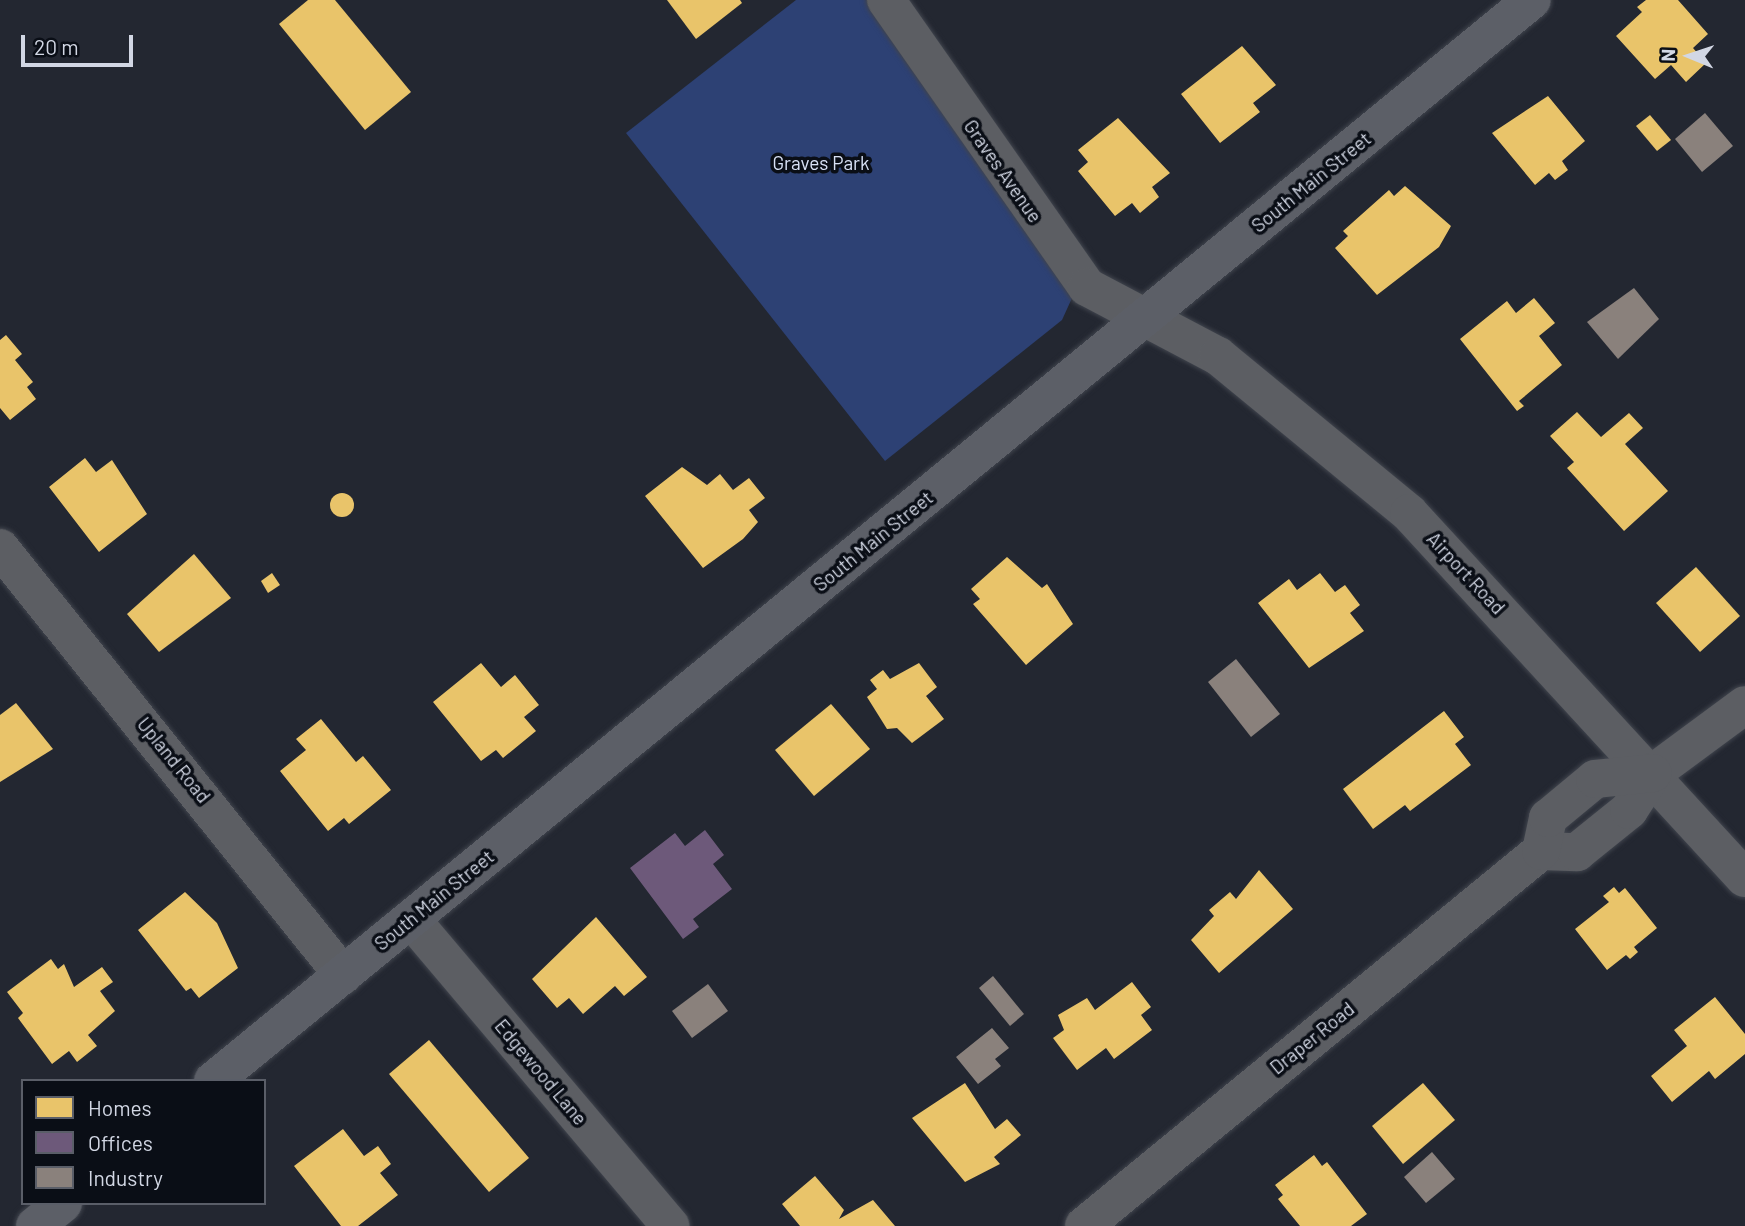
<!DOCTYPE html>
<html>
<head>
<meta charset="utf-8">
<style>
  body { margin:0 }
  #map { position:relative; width:1745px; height:1226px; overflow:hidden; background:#232731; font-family:Barlow,sans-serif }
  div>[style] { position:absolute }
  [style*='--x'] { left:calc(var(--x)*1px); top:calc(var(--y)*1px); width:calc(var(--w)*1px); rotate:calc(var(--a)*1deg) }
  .green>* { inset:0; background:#2d4174 }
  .homes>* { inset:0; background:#e9c46a }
  .round { border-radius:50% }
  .offices>* { inset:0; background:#6d597a }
  .industry>* { inset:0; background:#8a817c }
  .roads { filter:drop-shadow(0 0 2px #40444d) drop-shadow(0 0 2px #40444d) }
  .minor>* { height:38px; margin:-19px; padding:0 19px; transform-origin:19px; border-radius:19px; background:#5c5e63 }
  .major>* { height:38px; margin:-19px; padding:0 19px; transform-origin:19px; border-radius:19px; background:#5c5f67 }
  span { translate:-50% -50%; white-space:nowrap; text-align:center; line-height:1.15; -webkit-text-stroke:7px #0a0e16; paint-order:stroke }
  .park-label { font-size:19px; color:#d9e2f6 }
  .street-label { font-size:19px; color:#d2d7e4 }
  .legend { position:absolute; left:21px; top:1079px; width:245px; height:126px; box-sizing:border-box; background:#0a0e16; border:2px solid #5a5e68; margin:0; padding:9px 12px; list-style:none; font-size:21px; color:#d2d7e4 }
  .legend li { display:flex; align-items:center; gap:14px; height:35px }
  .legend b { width:35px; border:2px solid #5a5e68 }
  .north { position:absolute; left:1654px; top:21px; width:70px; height:70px; -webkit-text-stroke:5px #0a0e16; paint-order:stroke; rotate:272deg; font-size:19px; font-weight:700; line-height:28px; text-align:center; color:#d2d7e4 }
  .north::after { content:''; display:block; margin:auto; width:24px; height:32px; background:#d2d7e4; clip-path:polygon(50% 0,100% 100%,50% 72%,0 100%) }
  .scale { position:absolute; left:21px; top:35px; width:112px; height:32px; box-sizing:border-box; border:4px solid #d2d7e4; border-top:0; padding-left:9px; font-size:21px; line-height:24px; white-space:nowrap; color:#d2d7e4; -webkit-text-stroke:5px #0a0e16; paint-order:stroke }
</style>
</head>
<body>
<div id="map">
  <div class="green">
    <i style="clip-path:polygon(796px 0,872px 0,1072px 298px,1062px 320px,885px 461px,626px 133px)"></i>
  </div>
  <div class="homes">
    <i style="clip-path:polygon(308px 0,335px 0,411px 92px,365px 130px,279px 24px)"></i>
    <i style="clip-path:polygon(667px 0,740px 0,742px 3px,696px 39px)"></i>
    <i style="clip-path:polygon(1646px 0,1678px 0,1708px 34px,1693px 48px,1706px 63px,1686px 82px,1671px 65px,1655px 79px,1616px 36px,1642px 12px,1637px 7px)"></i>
    <i style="clip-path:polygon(1242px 46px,1276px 85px,1253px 103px,1260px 112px,1220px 143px,1181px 94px)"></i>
    <i style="clip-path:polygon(1548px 96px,1585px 141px,1562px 161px,1568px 170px,1555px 180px,1549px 173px,1535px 185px,1492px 133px)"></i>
    <i style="clip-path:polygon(1650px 115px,1671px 140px,1657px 151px,1636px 126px)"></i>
    <i style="clip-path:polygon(1118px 118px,1170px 173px,1152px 187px,1159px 197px,1140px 213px,1132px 203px,1115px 216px,1078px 171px,1088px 162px,1078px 150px)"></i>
    <i style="clip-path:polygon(1405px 186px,1451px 226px,1439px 247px,1377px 295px,1335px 248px,1348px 236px,1343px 231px,1389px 190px,1394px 196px)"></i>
    <i style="clip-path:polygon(1534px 298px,1555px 323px,1539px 336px,1562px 365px,1519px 401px,1524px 406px,1517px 411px,1460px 339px,1507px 301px,1516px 313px)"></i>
    <i style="clip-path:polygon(6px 335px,22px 354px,15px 360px,33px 382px,27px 387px,36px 399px,10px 420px,0 408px,0 340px)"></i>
    <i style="clip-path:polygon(1577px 412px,1601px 437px,1629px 413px,1643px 428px,1625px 444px,1668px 491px,1624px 531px,1567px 468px,1574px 462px,1550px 436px)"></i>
    <i style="clip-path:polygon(85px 458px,96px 472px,112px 460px,147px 514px,99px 552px,49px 487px)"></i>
    <i style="clip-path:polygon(682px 467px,707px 485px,720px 474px,733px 490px,749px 478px,765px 498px,749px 510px,758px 522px,743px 539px,703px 568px,645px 496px)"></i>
    <i class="round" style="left:330px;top:493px;width:24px;height:24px"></i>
    <i style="clip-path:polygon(194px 554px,231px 598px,159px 652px,127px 614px)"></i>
    <i style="clip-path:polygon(1007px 557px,1042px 588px,1047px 584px,1073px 624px,1026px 665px,973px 604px,980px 599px,971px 589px)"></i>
    <i style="clip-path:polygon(1696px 567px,1740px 616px,1700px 652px,1656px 603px)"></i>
    <i style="clip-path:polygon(272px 573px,280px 585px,268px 593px,261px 581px)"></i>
    <i style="clip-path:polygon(1320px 573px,1335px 592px,1345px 585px,1360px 605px,1350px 613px,1364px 631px,1309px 668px,1258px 603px,1289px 579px,1297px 590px)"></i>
    <i style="clip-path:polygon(481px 663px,501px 687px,515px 675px,539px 705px,524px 717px,536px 731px,503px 758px,496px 750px,481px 761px,433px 702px)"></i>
    <i style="clip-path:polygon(919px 663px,937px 687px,926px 696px,944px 719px,912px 743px,897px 728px,887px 729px,867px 697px,877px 689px,870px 680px,883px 670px,890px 679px)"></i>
    <i style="clip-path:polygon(16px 703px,53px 749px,0 782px,0 715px)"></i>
    <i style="clip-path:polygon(831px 704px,870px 749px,814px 796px,775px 750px)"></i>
    <i style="clip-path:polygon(1444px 711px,1464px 737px,1455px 744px,1471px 765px,1410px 811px,1405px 805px,1373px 829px,1343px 789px)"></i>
    <i style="clip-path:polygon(321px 719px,356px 762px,363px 756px,391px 790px,349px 824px,344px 818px,328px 831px,280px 771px,306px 750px,296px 739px)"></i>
    <i style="clip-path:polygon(1259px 870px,1293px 909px,1219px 973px,1191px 940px,1214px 916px,1209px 910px,1230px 892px,1236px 899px)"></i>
    <i style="clip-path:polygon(1614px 887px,1619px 893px,1625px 888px,1657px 928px,1634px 947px,1638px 952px,1630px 959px,1626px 955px,1607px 970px,1575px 929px,1609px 902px,1603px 896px)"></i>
    <i style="clip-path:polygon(185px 892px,217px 923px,238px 968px,199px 998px,191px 988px,186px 991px,138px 930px)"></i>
    <i style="clip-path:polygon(596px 917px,647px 977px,624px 996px,615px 986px,583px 1014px,569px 998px,557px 1008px,532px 979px)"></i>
    <i style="clip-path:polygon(51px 959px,58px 969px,64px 964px,74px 987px,102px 967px,113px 982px,100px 991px,115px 1011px,88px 1035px,97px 1046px,77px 1062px,69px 1051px,52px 1064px,18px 1018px,23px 1013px,7px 992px)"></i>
    <i style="clip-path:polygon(1132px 982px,1151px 1007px,1141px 1015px,1152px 1030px,1114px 1059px,1106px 1048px,1077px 1070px,1053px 1038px,1064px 1030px,1058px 1015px,1087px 998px,1095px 1010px)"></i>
    <i style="clip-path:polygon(1715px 997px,1745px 1034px,1745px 1054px,1715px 1079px,1709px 1071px,1672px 1102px,1651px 1076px,1687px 1046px,1674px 1030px)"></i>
    <i style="clip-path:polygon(429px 1040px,529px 1158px,489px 1192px,389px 1074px)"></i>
    <i style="clip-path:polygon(965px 1083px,995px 1129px,1007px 1119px,1021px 1135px,994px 1157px,1000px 1164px,965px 1182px,912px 1118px)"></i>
    <i style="clip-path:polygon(1423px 1083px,1455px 1120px,1403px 1164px,1372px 1126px)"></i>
    <i style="clip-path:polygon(343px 1129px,364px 1156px,378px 1146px,391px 1164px,380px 1173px,398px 1195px,358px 1226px,341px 1226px,294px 1166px)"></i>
    <i style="clip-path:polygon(1314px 1155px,1322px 1166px,1327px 1162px,1367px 1214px,1351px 1226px,1300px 1226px,1278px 1199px,1283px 1195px,1275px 1185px)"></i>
    <i style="clip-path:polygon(815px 1176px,844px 1210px,839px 1219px,873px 1200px,895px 1226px,800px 1226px,782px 1204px)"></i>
  </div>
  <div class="offices">
    <i style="clip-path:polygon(705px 830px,724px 855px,713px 864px,732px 889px,693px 919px,699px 927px,683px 939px,630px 868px,675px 833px,685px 846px)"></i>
  </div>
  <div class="industry">
    <i style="clip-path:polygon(1705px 113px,1733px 146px,1702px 172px,1675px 139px)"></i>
    <i style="clip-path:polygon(1634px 288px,1659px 319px,1618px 359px,1587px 322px)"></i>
    <i style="clip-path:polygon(1236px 659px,1280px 714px,1251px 737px,1208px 682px)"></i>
    <i style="clip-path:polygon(993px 976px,1024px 1014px,1010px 1026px,979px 988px)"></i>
    <i style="clip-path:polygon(708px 984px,728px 1011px,692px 1038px,672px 1011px)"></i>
    <i style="clip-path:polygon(992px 1028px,1009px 1048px,995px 1059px,1001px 1066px,978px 1084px,956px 1057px)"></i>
    <i style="clip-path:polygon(1432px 1152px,1455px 1179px,1426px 1203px,1404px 1177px)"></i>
  </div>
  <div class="roads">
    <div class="minor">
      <i style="--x:886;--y:0;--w:350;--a:55"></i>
      <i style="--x:1087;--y:287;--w:148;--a:27.8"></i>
      <i style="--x:1218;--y:356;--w:247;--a:39.4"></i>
      <i style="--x:1409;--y:513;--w:496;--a:47.4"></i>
      <i style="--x:0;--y:548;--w:548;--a:51.23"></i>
      <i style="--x:1541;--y:851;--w:36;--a:2"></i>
      <i style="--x:1577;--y:852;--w:67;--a:-38.9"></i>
      <i style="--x:1629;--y:810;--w:44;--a:-57"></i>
      <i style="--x:1653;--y:773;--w:114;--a:-36.5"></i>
      <i style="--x:411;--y:919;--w:402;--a:49.8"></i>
      <i style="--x:1084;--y:1226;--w:591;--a:-39.37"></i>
      <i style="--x:1541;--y:851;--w:34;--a:-78"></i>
      <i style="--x:1548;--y:818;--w:61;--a:-39.7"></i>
      <i style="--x:1595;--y:779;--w:58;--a:-5.9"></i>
    </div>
    <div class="major">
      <i style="--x:213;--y:1081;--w:1705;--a:-39.34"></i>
      <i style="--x:35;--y:1226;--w:36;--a:-39"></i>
    </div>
  </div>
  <div class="park-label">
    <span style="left:821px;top:163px">Graves Park</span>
  </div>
  <div class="street-label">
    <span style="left:1003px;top:171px;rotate:55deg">Graves Avenue</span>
    <span style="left:1311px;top:182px;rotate:-39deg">South Main Street</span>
    <span style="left:873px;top:541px;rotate:-39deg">South Main Street</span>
    <span style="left:1466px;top:573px;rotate:47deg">Airport Road</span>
    <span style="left:174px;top:760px;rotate:51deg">Upland Road</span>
    <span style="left:434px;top:900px;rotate:-39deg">South Main Street</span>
    <span style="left:1312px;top:1038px;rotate:-39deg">Draper Road</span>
    <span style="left:541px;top:1072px;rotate:50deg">Edgewood Lane</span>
  </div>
  <ul class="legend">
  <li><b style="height:19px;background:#e9c46a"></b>Homes</li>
  <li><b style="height:19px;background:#6d597a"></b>Offices</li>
  <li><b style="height:19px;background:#8a817c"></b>Industry</li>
  </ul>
  <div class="north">N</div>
  <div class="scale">20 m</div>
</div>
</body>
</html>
